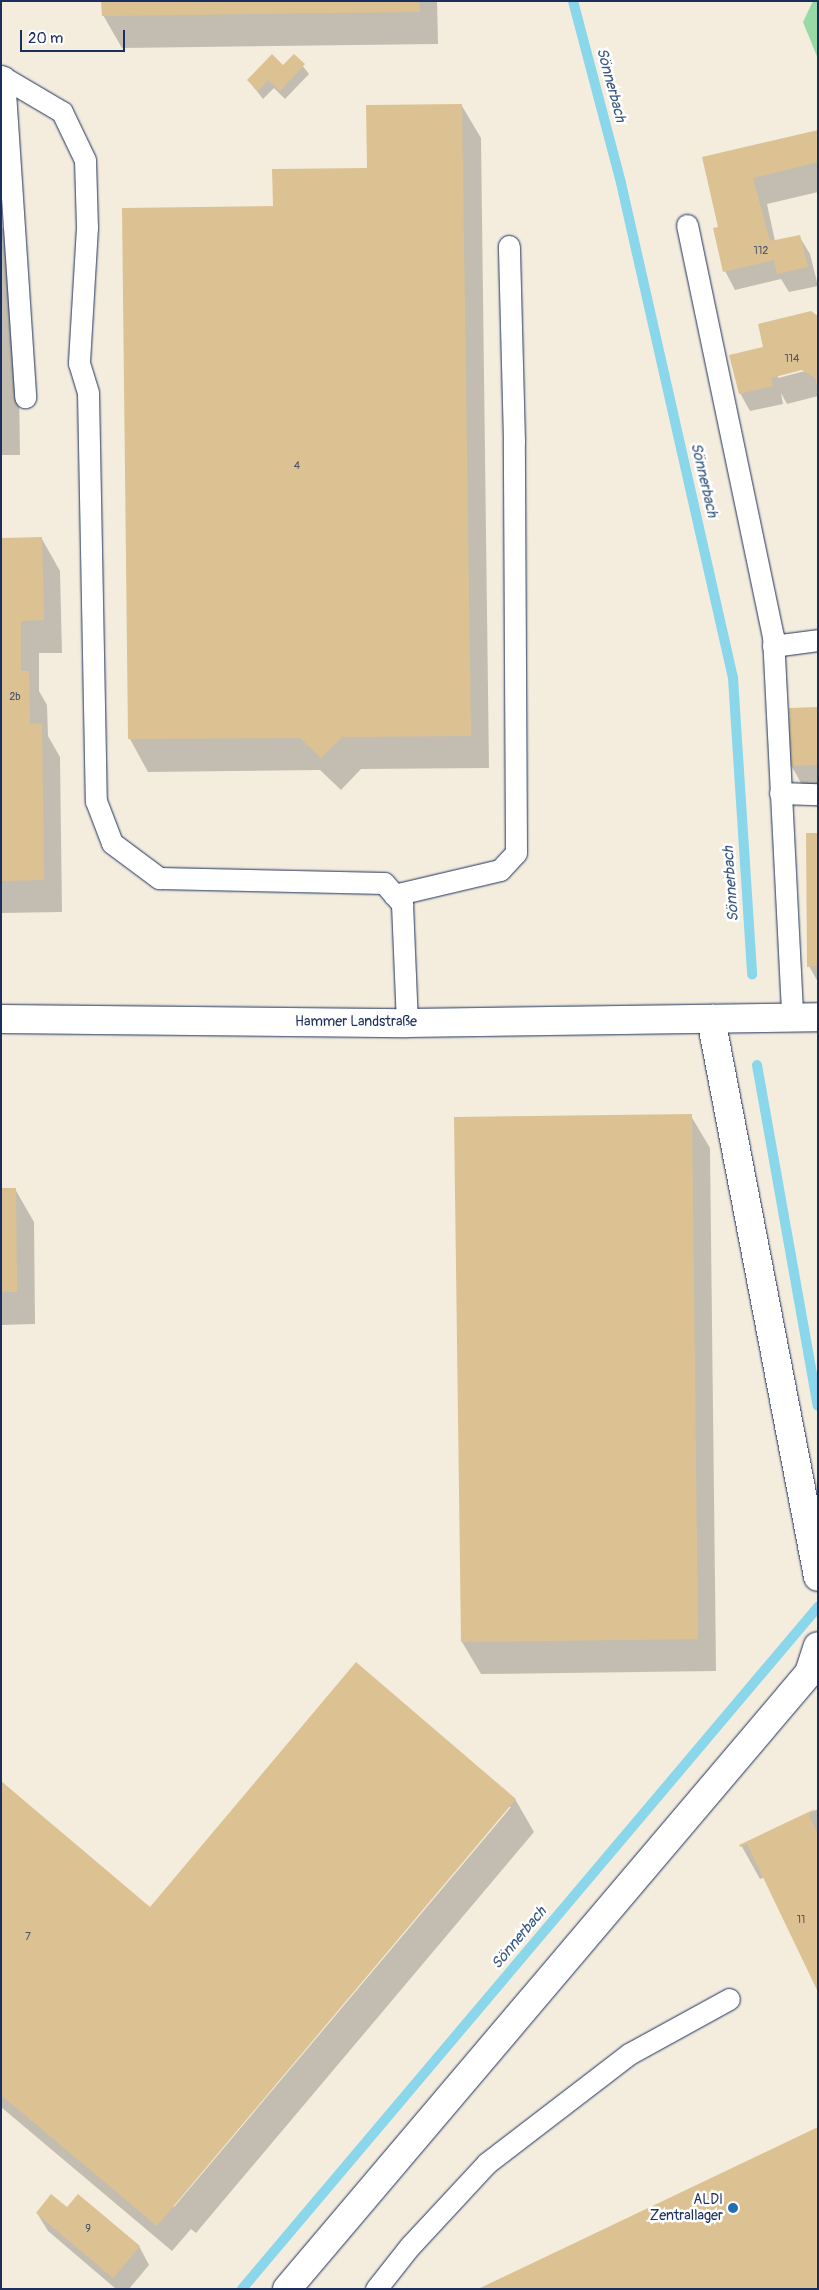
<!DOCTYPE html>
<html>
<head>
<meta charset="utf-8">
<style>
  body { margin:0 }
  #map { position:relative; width:819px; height:2290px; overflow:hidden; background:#f4edde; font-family:Pangolin,sans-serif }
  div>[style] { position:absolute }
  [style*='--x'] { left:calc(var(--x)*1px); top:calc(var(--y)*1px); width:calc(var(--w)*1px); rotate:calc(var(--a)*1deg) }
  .green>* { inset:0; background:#97daa6 }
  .shadow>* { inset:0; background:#0003 }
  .stream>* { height:10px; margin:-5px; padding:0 5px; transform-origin:5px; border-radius:5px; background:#8ad6ea }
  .building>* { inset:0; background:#dcc292 }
  .roads { filter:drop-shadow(0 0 1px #1b2f5e) drop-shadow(0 0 1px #1b2f5e) }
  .lane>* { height:21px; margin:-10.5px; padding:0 10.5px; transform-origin:10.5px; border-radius:10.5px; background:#fff }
  .street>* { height:28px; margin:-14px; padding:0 14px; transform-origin:14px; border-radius:14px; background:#fff }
  .dots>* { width:14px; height:14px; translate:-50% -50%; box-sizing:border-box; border:2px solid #fff; border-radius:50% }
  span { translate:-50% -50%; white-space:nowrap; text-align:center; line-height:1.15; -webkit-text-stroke:5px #fff; paint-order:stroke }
  .number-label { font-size:11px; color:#4b546b }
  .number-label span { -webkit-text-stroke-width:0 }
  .street-label { font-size:14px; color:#1b2f5e }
  .poi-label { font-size:14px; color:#1b2f5e }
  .right { translate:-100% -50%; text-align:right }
  .water-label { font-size:15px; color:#375981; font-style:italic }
  .frame { position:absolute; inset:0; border:2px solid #1b2f5e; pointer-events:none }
  .scale { position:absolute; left:20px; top:30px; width:105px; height:22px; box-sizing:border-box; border:2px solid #1b2f5e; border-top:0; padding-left:6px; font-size:15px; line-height:18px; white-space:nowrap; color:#1b2f5e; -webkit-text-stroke:4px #fff; paint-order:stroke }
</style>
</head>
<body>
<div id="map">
  <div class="green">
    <i style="clip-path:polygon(813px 1px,818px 1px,818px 59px,803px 22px)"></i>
  </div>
  <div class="shadow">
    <i style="clip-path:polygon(103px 1px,437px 1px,438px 44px,122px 48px,103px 15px)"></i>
    <i style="clip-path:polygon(294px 55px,309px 74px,285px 99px,274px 88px,263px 99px,248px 80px,283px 66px)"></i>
    <i style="clip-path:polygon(462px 106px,481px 138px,489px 768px,361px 769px,341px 790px,320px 770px,148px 772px,130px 739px,124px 209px,274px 207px,368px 170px)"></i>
    <i style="clip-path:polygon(818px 131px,818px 192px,767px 204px,775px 241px,799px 236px,810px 254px,818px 286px,789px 292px,781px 279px,735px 290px,725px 271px,720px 228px,704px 158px)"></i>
    <i style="clip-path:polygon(1px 225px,17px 252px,20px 455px,1px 455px)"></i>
    <i style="clip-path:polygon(evenodd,818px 317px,818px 396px,787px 404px,781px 393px,783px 404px,750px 411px,740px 393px,762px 348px,818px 317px,808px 368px,809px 370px,778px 378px,778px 375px,808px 368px)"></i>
    <i style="clip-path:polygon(1px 539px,42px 539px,60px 571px,62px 653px,39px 653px,39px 691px,47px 705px,48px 736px,60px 757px,62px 912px,1px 913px)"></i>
    <i style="clip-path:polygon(818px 708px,818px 791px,806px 792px,791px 765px)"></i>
    <i style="clip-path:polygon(818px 834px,818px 982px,809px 966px)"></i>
    <i style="clip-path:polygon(691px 1116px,710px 1148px,716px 1671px,481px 1674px,462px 1642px)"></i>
    <i style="clip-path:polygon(1px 1189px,15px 1189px,34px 1222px,35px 1324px,1px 1325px)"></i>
    <i style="clip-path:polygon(evenodd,1px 1782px,150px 1908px,515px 1799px,534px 1832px,196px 2233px,191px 2229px,172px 2251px,1px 2107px,1px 1782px,507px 1807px,511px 1807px,174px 2207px,172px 2205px,507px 1807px)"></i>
    <i style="clip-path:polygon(818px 1809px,818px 1989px,765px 1877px,760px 1879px,741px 1845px)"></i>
    <i style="clip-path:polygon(67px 2209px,139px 2246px,149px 2265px,129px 2289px,116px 2289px,48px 2231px,37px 2213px)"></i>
  </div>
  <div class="stream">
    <i style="--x:573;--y:1;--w:188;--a:75.2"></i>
    <i style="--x:621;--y:183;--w:508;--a:77.25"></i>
    <i style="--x:733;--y:678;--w:297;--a:86.3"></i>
    <i style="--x:757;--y:1065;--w:346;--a:79.9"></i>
    <i style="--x:242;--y:2289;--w:893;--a:-49.82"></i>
  </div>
  <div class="building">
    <i style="clip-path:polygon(101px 1px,419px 1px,420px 12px,102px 16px)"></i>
    <i style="clip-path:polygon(272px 54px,283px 65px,294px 54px,305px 64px,280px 91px,268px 80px,258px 91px,247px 80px)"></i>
    <i style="clip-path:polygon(462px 104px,471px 736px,342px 737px,321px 758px,300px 738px,128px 739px,122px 208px,273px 206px,272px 169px,367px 168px,366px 105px)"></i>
    <i style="clip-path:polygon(818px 130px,818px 162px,753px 178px,770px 241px,800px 235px,808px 267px,777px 274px,774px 260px,723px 272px,713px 228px,718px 227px,702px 157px)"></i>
    <i style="clip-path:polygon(811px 311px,818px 316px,818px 388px,815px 378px,802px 370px,771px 378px,773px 386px,739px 394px,729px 355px,763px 347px,758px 324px)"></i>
    <i style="clip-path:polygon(42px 537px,44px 620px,21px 621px,21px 671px,29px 671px,30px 724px,42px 723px,44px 880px,1px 881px,1px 538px)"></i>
    <i style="clip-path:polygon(818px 707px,818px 765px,790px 766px,789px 708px)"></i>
    <i style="clip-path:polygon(806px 833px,818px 833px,818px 966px,807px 967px)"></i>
    <i style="clip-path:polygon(692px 1114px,698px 1639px,461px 1642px,454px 1117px)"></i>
    <i style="clip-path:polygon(1px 1188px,16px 1188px,17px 1292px,1px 1292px)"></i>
    <i style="clip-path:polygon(356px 1662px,516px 1799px,157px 2226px,1px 2095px,1px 1781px,150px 1907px)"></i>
    <i style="clip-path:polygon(815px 1809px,809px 1815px,818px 1834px,818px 1992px,747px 1844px,740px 1847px,739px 1845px)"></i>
    <i style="clip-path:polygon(818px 2127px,818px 2289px,478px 2289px)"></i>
    <i style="clip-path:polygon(51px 2194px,67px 2207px,78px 2194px,140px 2246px,113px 2278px,36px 2213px)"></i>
  </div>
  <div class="roads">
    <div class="lane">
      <i style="--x:1;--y:76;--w:71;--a:30.5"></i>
      <i style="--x:62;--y:112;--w:53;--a:64.4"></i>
      <i style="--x:85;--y:160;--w:67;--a:88.3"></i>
      <i style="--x:87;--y:227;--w:136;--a:93.4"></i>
      <i style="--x:79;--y:363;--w:31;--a:73"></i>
      <i style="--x:88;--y:393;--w:408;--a:88.9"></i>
      <i style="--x:96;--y:801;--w:45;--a:69.1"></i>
      <i style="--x:112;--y:843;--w:59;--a:36.7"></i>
      <i style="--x:159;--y:878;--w:225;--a:1.3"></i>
      <i style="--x:384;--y:883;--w:28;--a:49"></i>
      <i style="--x:402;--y:904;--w:119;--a:87.6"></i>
      <i style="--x:4;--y:77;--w:321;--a:86.2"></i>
      <i style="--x:687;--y:225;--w:420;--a:78.2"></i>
      <i style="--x:773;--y:636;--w:381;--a:87.1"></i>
      <i style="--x:773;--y:646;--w:45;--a:-7.6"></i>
      <i style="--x:780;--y:793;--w:38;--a:2"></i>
      <i style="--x:394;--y:895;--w:109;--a:-13.3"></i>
      <i style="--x:500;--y:870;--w:23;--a:-47"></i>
      <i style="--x:516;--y:853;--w:412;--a:-90.3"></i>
      <i style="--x:514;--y:441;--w:195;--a:-91.5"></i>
      <i style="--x:376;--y:2289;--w:55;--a:-51.7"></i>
      <i style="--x:410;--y:2246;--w:113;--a:-47.1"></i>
      <i style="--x:487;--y:2163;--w:179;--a:-37.5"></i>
      <i style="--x:629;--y:2054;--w:114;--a:-28.8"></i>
    </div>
    <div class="street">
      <i style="--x:1;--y:1019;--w:406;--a:0.6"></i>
      <i style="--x:407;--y:1023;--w:411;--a:-0.8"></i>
      <i style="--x:711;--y:1019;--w:568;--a:79.14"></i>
      <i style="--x:287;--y:2289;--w:807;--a:-49.72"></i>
      <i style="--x:809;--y:1673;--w:28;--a:-72"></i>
    </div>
  </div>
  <div class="dots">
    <i style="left:733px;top:2208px;background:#1f6fb2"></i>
  </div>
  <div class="number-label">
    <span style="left:761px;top:251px">112</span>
    <span style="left:792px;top:359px">114</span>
    <span style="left:297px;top:466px">4</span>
    <span style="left:15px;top:697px">2b</span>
    <span style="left:801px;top:1920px">11</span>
    <span style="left:28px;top:1937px">7</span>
    <span style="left:88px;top:2229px">9</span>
  </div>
  <div class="street-label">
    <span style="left:356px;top:1022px">Hammer Landstraße</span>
  </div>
  <div class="poi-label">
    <span class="right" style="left:723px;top:2208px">ALDI<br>Zentrallager</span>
  </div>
  <div class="water-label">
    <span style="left:611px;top:85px;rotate:75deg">Sönnerbach</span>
    <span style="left:704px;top:480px;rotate:77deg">Sönnerbach</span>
    <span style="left:731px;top:884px;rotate:-94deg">Sönnerbach</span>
    <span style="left:519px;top:1938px;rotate:-50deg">Sönnerbach</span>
  </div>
  <div class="frame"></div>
  <div class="scale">20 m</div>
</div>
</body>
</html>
